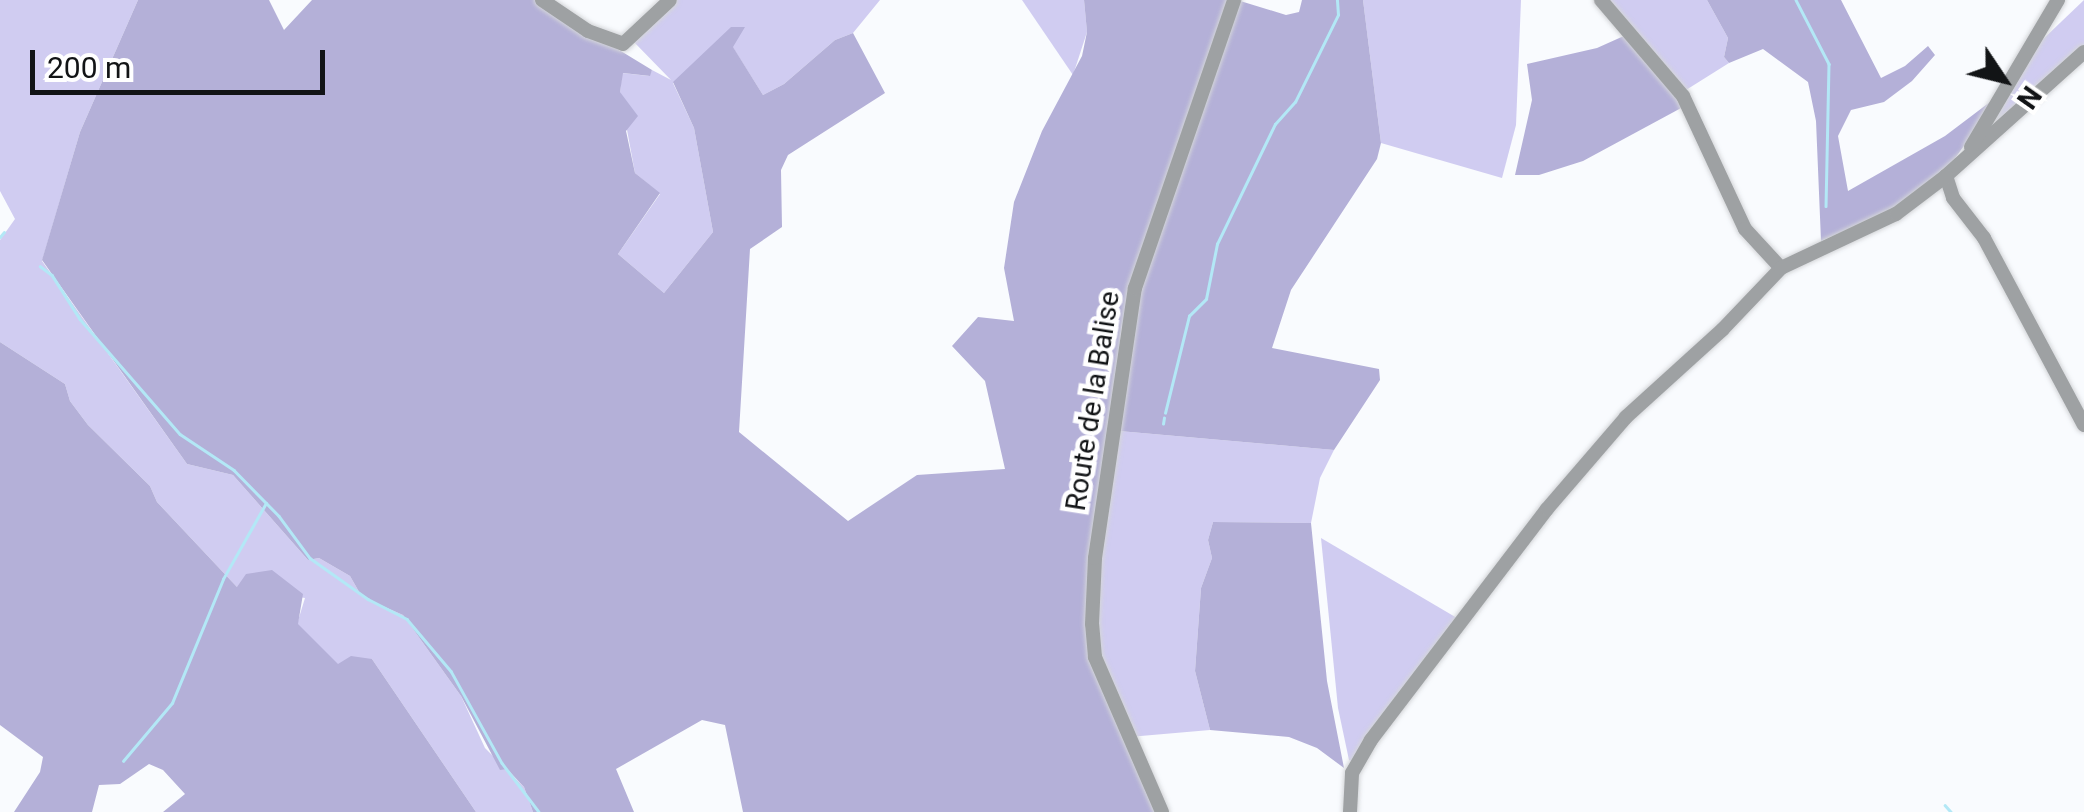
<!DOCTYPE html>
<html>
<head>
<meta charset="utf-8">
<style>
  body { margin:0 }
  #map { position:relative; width:2084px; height:812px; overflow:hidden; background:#f9fbfe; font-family:Roboto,sans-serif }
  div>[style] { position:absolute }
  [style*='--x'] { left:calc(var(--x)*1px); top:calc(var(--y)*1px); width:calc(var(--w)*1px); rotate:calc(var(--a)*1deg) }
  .green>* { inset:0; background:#d0ccf1 }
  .forest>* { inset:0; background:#b4b0d8 }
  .stream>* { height:2.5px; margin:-1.25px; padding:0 1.25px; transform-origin:1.25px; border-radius:1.25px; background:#b3e8f6 }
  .roads { filter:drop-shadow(0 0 2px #d4d6d9) drop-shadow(0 0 2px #d4d6d9) }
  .minor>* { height:14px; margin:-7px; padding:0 7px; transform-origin:7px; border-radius:7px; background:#9ea1a3 }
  span { translate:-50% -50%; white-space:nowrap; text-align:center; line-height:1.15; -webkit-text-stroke:9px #fff; paint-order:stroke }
  .street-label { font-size:28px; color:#121416 }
  .north { position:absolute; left:1954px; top:30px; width:100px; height:100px; -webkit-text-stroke:8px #fff; paint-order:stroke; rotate:125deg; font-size:28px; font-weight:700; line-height:40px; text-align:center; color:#121416 }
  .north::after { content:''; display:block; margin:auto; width:35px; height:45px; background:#121416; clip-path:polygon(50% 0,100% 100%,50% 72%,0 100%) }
  .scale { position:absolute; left:30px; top:50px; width:295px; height:45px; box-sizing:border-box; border:5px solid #121416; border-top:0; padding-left:12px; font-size:30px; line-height:35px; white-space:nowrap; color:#121416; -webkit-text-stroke:8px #fff; paint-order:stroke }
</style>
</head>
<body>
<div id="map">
  <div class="green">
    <i style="clip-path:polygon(0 0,138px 0,80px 132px,42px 261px,187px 464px,233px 475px,308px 560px,319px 558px,350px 576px,362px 597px,403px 615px,461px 696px,485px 748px,524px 787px,533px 812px,476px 812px,372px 659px,338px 665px,297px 624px,305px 598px,237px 587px,157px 502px,150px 486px,88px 425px,70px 401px,65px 384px,0 342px,0 240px,15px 219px,0 191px)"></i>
    <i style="clip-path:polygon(677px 0,880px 0,853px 33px,835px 40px,784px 84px,763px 95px,732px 46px,744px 27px,673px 83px,694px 128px,713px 232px,664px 293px,618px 254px,660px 194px,635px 173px,620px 92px,622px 73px,649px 76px,652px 70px,671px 80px,633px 41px)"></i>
    <i style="clip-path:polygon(1022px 0,1084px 0,1087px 32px,1073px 75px)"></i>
    <i style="clip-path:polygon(1363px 0,1521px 0,1516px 125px,1502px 178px,1381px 143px)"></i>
    <i style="clip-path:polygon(1607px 0,1707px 0,1728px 38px,1724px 57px,1729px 63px,1686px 90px)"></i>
    <i style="clip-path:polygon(2084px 0,2084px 48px,1975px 146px,2039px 43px)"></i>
    <i style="clip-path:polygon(1119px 431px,1334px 450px,1320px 478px,1311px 523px,1213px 522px,1208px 540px,1212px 558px,1201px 588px,1195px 671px,1210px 730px,1129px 737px,1097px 649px,1100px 535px)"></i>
    <i style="clip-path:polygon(1321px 538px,1457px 618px,1353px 762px,1349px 760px,1338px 708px)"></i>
  </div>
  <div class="forest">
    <i style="clip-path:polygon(138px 0,269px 0,284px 30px,312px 0,537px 0,652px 70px,650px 76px,623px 73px,620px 92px,638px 116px,626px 131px,635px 173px,660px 193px,618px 254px,664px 293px,713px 232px,694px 128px,673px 82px,731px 27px,745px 27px,733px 47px,763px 95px,784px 84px,835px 40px,853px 33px,885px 93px,788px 155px,781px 170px,782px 227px,750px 249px,739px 432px,848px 521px,917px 475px,1005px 469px,985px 381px,952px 346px,978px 317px,1014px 321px,1004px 268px,1014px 202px,1042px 131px,1082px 56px,1087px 32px,1084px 0,1237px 0,1286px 15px,1299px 12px,1302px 0,1363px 0,1381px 143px,1377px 159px,1291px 290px,1272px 348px,1379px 369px,1380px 380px,1334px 450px,1119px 431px,1122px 323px,1088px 633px,1159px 812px,743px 812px,725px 725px,702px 720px,616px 769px,634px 812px,533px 812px,524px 787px,507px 769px,500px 770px,461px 696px,403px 615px,362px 597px,350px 576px,319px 558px,308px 560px,233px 475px,187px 464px,42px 260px,80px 132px)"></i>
    <i style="clip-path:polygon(1707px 0,1841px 0,1881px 78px,1905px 66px,1928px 46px,1935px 55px,1912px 81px,1884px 102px,1851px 110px,1838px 136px,1848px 191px,1945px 136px,1990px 102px,1992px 107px,1948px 168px,1897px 208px,1821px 241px,1816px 121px,1808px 82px,1763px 49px,1729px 63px,1724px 57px,1728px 38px)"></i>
    <i style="clip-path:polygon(1626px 35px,1683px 107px,1583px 161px,1539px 175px,1515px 175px,1532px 100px,1527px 64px,1597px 48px)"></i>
    <i style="clip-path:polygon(0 342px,65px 384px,70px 401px,88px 425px,150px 486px,157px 502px,237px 587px,246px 574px,272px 570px,303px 594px,298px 624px,338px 664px,351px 656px,372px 659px,476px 812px,163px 812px,185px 794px,163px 770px,149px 764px,120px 784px,99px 785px,92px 812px,14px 812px,40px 772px,43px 757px,0 725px)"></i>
    <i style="clip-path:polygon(1213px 522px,1311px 523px,1327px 681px,1344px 768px,1317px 748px,1289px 737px,1210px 730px,1195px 671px,1201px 588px,1212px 558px,1208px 540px)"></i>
  </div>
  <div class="stream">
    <i style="--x:1796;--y:0;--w:72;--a:62.7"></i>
    <i style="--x:1829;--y:64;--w:142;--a:91.2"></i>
    <i style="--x:0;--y:237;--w:6;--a:-51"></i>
    <i style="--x:40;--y:266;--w:15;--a:37"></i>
    <i style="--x:52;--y:275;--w:52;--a:57.5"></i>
    <i style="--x:80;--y:319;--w:152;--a:49"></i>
    <i style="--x:180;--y:434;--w:65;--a:33.7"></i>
    <i style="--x:234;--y:470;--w:64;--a:45.6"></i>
    <i style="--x:279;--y:516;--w:52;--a:53.6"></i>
    <i style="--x:310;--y:558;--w:71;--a:35.3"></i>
    <i style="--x:368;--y:599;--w:44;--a:27.1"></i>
    <i style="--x:407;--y:619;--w:68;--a:49.8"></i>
    <i style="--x:451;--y:671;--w:105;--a:61"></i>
    <i style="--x:502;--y:763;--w:61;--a:52.9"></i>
    <i style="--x:1165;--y:413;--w:100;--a:-76.1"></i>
    <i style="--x:1189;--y:316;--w:24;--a:-45"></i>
    <i style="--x:1206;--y:299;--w:56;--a:-78.7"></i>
    <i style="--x:1217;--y:244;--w:133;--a:-64.2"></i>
    <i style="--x:1275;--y:124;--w:30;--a:-48"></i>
    <i style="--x:1295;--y:102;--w:97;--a:-63.7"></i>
    <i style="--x:1338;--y:15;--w:15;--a:-94"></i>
    <i style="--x:1163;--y:424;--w:6;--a:-81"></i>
    <i style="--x:123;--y:761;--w:76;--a:-49.8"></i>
    <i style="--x:172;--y:703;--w:134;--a:-67.6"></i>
    <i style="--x:223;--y:579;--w:87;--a:-60.5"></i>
    <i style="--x:1945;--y:805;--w:9;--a:49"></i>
  </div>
  <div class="roads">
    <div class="minor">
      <i style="--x:542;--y:0;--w:55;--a:34"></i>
      <i style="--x:588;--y:31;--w:37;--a:20"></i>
      <i style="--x:623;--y:44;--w:64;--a:-43.1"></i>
      <i style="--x:1601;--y:0;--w:126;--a:49.5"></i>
      <i style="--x:1683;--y:96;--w:147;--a:65"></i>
      <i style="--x:1745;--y:229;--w:53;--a:47.3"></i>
      <i style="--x:2084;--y:52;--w:186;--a:138.1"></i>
      <i style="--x:1946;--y:176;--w:23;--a:72"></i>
      <i style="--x:1953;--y:198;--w:51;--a:52.2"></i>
      <i style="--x:1984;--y:238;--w:212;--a:61.9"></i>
      <i style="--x:1971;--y:147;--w:171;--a:-59.4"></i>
      <i style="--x:1162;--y:812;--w:169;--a:-113.4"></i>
      <i style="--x:1095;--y:657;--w:33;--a:-95"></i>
      <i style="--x:1092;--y:624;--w:66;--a:-87.4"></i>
      <i style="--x:1095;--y:558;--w:273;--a:-81.6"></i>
      <i style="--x:1135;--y:288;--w:305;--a:-71"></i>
      <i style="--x:1350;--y:812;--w:39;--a:-87"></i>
      <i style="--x:1352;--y:773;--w:38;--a:-60"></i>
      <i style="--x:1371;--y:740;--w:290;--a:-52.7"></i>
      <i style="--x:1547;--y:509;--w:121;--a:-49.3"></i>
      <i style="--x:1626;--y:417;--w:130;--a:-42.2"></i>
      <i style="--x:1722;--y:330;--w:86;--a:-46.4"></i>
      <i style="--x:1781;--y:268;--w:127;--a:-25.2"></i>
      <i style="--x:1896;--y:214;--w:63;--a:-37.2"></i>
    </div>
  </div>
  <div class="street-label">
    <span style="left:1093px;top:401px;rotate:-81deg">Route de la Balise</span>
  </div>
  <div class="north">N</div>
  <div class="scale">200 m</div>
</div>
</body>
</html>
